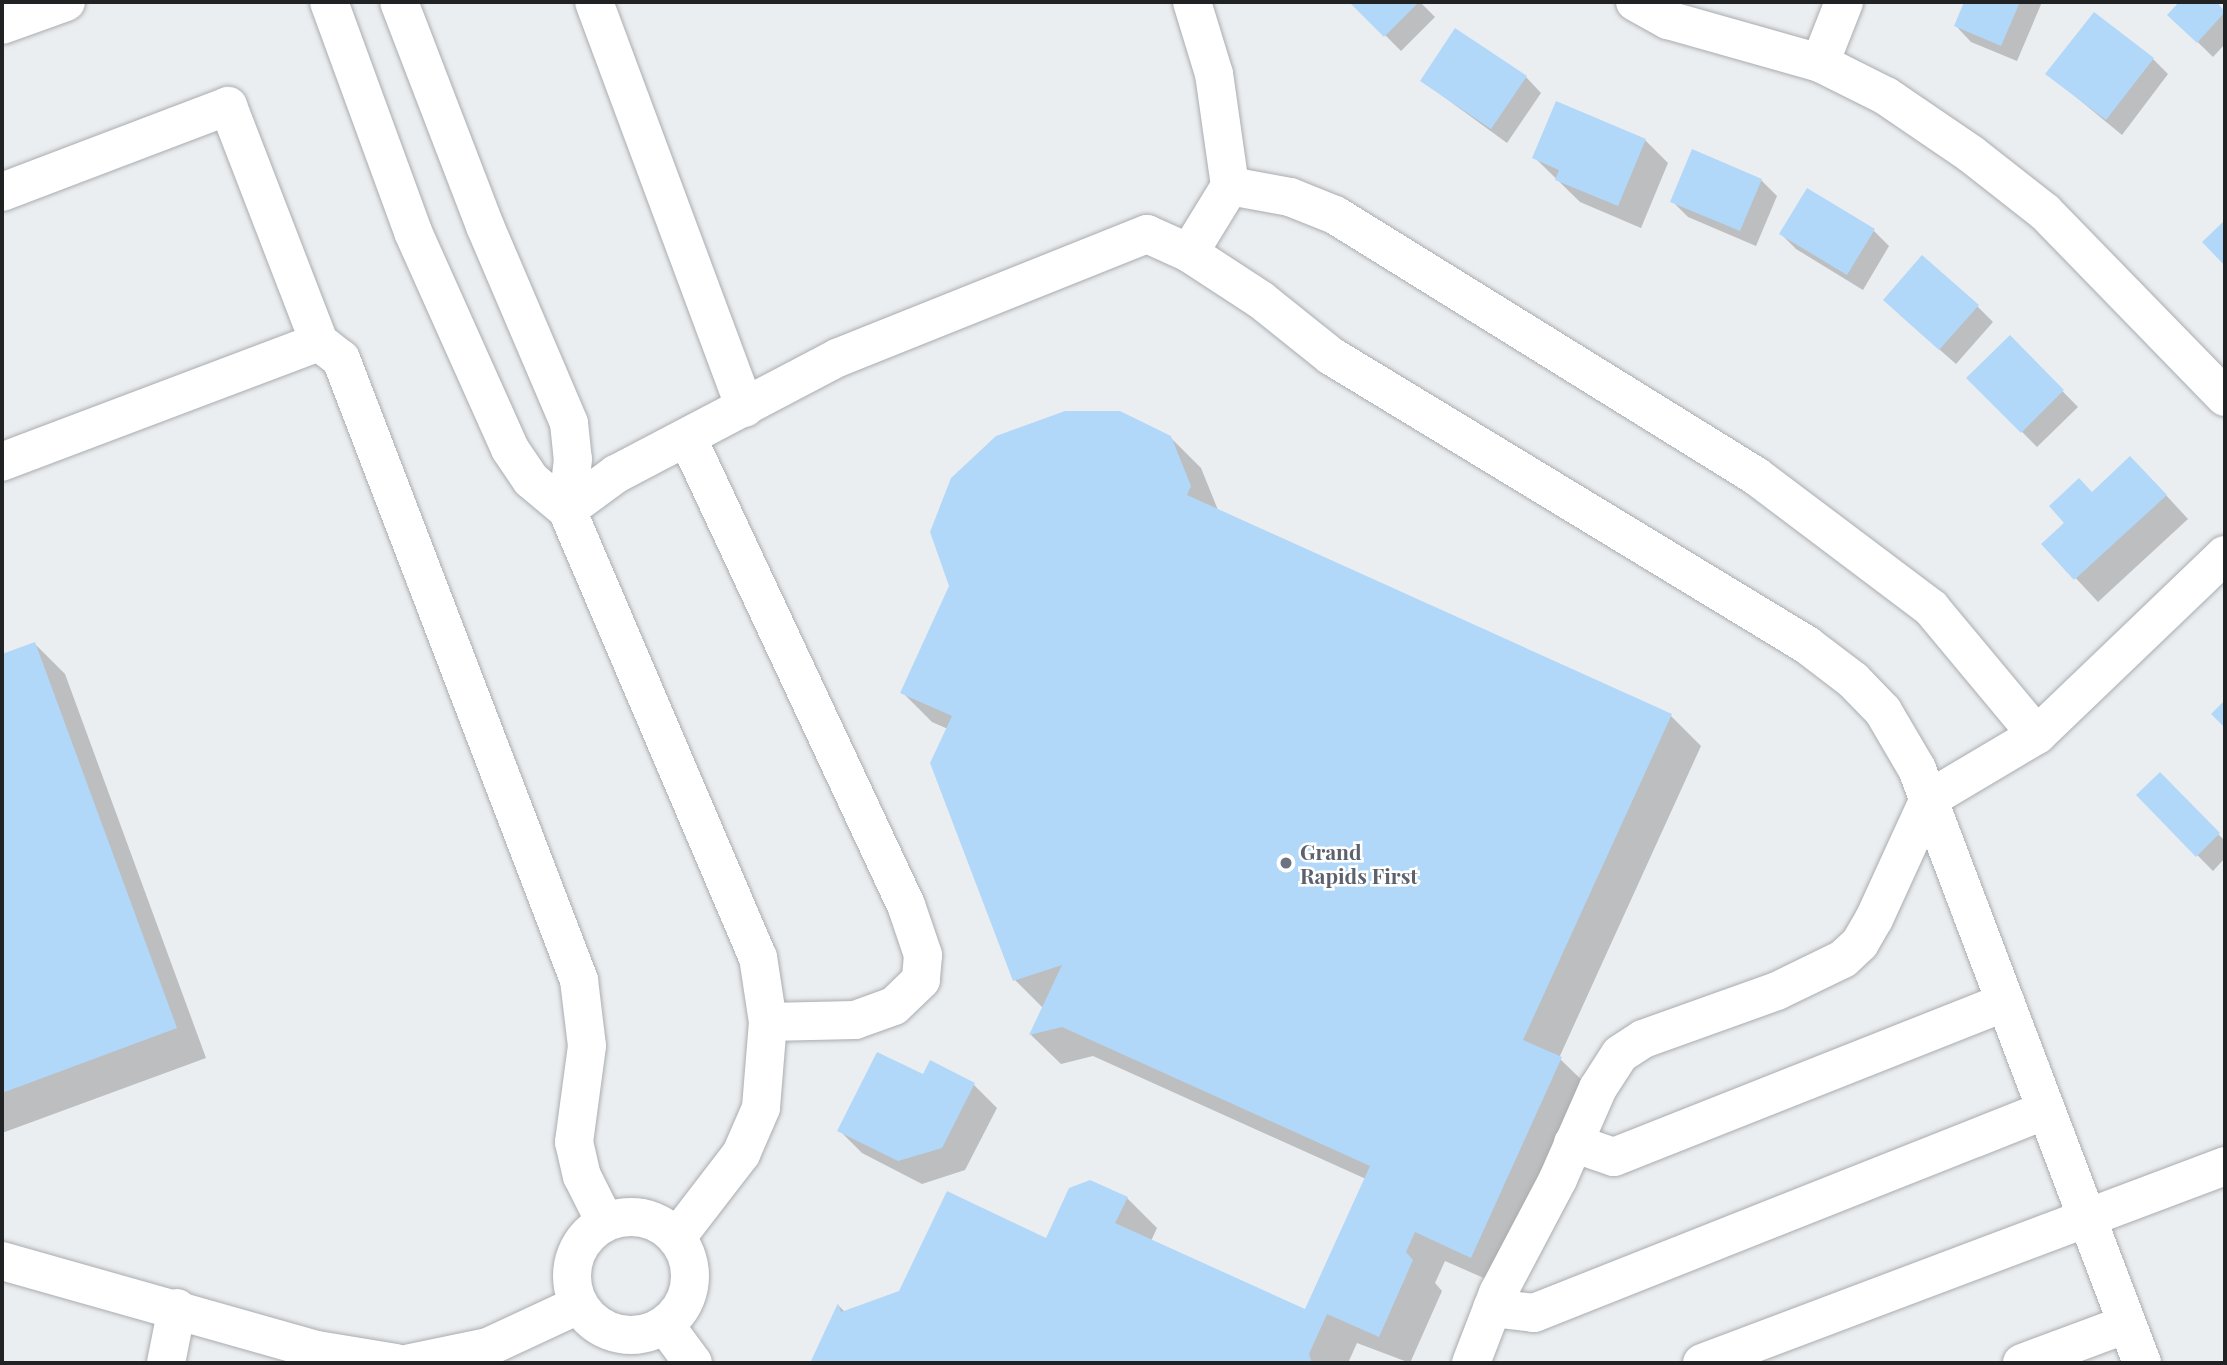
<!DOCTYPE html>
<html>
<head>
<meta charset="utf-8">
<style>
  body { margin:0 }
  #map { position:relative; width:2227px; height:1365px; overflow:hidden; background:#ebeef1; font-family:"Playfair Display",serif }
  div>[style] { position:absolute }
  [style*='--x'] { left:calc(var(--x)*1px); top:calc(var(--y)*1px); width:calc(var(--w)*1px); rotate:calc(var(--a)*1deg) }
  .shadow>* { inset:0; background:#0003 }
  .building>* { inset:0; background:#b2d8f9 }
  .roads { filter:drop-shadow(0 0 2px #aaadaf) drop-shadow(0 0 2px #aaadaf) }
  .minor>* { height:38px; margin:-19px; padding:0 19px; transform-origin:19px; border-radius:19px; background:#fff }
  .minor>.ring { margin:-19px; padding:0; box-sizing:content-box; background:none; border:38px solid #fff; border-radius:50% }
  .major>* { height:38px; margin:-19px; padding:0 19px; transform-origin:19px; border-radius:19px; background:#fff }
  .dots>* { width:19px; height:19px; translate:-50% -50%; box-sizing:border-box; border:4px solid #fff; border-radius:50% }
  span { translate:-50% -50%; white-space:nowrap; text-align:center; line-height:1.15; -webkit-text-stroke:5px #fff; paint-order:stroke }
  .worship-label { font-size:21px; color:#5b616d; font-weight:700 }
  .left { translate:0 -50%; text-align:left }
  .frame { position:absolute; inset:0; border:4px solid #212223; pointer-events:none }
</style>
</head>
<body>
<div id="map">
  <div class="shadow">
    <i style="clip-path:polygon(1352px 2px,1420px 2px,1435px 17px,1401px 51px)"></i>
    <i style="clip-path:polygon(1966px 2px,2042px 2px,2017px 61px,1971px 42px,1956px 26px)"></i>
    <i style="clip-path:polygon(2182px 2px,2214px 2px,2225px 12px,2225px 44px,2213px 57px,2170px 15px)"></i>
    <i style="clip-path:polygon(2153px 59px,2168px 74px,2122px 135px,2048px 74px)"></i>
    <i style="clip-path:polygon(1526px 77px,1541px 93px,1507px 143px,1422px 81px)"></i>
    <i style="clip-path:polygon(1645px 140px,1668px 163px,1641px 228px,1580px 202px,1534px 157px)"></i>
    <i style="clip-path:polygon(1761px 180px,1777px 196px,1756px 246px,1688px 217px,1672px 201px)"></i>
    <i style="clip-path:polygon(1874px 231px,1889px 246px,1863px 290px,1796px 249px,1781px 234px)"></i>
    <i style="clip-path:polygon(1977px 306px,1993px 322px,1956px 364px,1900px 315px)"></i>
    <i style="clip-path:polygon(2010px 338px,2078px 407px,2037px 447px,1969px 378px)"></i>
    <i style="clip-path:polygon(1170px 437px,1201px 468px,1218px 510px,1671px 716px,1701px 746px,1559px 1058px,1591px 1089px,1502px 1286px,1445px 1261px,1435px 1283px,1442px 1291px,1410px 1363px,1357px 1343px,1348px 1363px,812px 1363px,839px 1306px,845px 1312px,1046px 1240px,1127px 1198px,1157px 1228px,1151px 1241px,1306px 1311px,1366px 1179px,1093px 1056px,1061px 1064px,1031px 1035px,1044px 1009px,1015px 980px,948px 729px,932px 722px,902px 692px)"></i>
    <i style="clip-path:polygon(2153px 481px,2188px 519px,2098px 602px,2044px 544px,2092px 494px)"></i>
    <i style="clip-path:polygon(35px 644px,65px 674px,206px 1058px,2px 1133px,2px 656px)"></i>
    <i style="clip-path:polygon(2160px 775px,2225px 841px,2225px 858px,2213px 871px,2138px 795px)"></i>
    <i style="clip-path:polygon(923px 1077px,974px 1085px,997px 1108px,965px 1170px,922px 1184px,862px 1153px,839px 1130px)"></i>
  </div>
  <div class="building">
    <i style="clip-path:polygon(1349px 2px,1419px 2px,1384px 37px)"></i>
    <i style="clip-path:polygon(1964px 2px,2020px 2px,2001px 46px,1954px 26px)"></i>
    <i style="clip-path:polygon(2179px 2px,2217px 2px,2225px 12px,2197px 43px,2167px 15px)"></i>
    <i style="clip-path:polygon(2094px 12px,2154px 58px,2106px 120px,2045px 74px)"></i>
    <i style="clip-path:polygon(1455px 28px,1527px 76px,1491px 129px,1420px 81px)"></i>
    <i style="clip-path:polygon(1556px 101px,1646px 139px,1618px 206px,1555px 180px,1559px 170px,1532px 158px)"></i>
    <i style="clip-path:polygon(1692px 149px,1762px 179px,1740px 231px,1670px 202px)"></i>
    <i style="clip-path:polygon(1807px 188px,1875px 229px,1847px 275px,1779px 234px)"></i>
    <i style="clip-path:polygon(2225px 220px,2225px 266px,2202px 242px)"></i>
    <i style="clip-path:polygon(1922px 255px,1979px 305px,1939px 350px,1883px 300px)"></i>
    <i style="clip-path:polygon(2010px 335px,2064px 390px,2021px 433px,1966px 378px)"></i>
    <i style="clip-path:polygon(1065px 411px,1120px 411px,1171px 436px,1191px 486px,1187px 495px,1672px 714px,1523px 1040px,1562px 1057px,1471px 1258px,1415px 1232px,1406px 1252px,1413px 1260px,1379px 1337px,1327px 1314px,1309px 1354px,1312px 1363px,810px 1363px,838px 1303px,841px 1312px,899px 1291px,947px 1191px,1046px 1238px,1069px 1188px,1090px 1180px,1128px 1197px,1115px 1223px,1305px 1309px,1370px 1166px,1062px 1027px,1029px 1035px,1062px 965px,1013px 981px,930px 763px,952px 716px,900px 693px,949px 586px,930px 532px,951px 478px,996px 436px)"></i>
    <i style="clip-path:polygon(2130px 456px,2167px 495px,2074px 580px,2041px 544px,2064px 523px,2049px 506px,2079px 478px,2092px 492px)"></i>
    <i style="clip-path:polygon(35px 642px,177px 1028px,2px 1093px,2px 654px)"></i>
    <i style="clip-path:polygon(2225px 700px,2225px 728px,2211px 714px)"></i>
    <i style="clip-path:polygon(2160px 772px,2220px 833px,2196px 857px,2136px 795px)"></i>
    <i style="clip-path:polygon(877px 1052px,923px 1074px,930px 1060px,975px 1083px,942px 1148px,898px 1161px,837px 1131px)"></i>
  </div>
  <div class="roads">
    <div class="minor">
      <i style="--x:329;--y:2;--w:245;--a:69.9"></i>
      <i style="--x:413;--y:232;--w:238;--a:65.9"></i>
      <i style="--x:510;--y:449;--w:37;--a:56"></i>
      <i style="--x:531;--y:480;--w:47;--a:39.8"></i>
      <i style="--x:567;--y:510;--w:486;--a:66.9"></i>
      <i style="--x:758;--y:957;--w:66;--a:81.3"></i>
      <i style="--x:768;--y:1022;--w:86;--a:94.7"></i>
      <i style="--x:761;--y:1108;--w:50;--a:113.5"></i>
      <i style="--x:741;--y:1154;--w:105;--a:127.6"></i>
      <i style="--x:399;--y:2;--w:240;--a:69"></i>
      <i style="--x:485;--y:226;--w:214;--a:66.9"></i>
      <i style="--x:569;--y:423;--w:36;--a:84"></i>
      <i style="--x:573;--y:459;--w:51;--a:96.7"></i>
      <i style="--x:594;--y:2;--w:433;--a:69.6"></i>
      <i style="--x:1635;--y:2;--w:38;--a:29"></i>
      <i style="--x:1668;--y:20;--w:158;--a:15.8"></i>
      <i style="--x:1820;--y:63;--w:74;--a:26.6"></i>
      <i style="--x:1886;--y:96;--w:103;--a:34.3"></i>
      <i style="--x:1971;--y:154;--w:94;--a:38.1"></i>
      <i style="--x:2045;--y:212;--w:258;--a:45.8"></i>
      <i style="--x:1820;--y:63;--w:66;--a:-68.5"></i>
      <i style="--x:1230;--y:186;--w:61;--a:10.4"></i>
      <i style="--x:1290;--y:197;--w:48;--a:21.8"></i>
      <i style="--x:1335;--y:215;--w:495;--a:31.8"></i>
      <i style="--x:1756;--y:476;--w:219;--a:37"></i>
      <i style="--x:1931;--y:608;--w:165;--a:50.2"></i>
      <i style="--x:2;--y:192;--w:242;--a:-20.8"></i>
      <i style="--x:228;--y:106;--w:253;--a:68.9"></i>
      <i style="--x:319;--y:342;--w:339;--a:159.3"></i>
      <i style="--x:1189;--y:253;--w:79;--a:-58.5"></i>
      <i style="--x:1230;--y:186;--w:113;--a:-98.1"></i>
      <i style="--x:1214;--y:74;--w:75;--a:-107"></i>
      <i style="--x:319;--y:342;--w:28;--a:38"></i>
      <i style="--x:341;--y:359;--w:665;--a:69.03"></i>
      <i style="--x:579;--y:980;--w:66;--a:83.1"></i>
      <i style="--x:587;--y:1046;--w:97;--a:97.7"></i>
      <i style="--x:574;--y:1142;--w:35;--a:77"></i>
      <i style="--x:582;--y:1176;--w:51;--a:63.4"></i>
      <i style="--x:688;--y:439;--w:514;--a:64.93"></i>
      <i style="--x:906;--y:905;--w:53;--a:71.2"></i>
      <i style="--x:923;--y:955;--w:25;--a:95"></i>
      <i style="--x:921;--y:980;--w:37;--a:136"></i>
      <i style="--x:894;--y:1006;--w:41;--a:160.3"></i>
      <i style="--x:855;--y:1020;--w:87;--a:178.7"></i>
      <i style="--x:567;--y:510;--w:61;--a:-36.3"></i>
      <i style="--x:616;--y:474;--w:250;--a:-27.7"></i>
      <i style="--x:837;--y:358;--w:334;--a:-21.8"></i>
      <i style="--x:1147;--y:234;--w:46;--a:24.3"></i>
      <i style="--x:1189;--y:253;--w:86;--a:33.1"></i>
      <i style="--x:1261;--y:300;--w:90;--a:38.7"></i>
      <i style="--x:1331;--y:356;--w:557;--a:31.26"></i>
      <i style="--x:1807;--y:645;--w:58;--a:37.3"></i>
      <i style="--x:1853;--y:680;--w:43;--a:45.9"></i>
      <i style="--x:1883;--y:711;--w:67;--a:59.6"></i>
      <i style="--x:1917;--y:769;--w:635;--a:69.25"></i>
      <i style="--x:1573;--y:1143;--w:43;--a:18.9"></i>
      <i style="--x:1614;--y:1157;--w:421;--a:-21.6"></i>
      <i class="ring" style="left:572px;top:1217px;width:80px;height:80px"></i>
      <i style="--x:2;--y:1261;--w:327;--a:15.8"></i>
      <i style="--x:317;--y:1350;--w:80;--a:9.3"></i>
      <i style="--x:1492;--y:1308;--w:42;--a:6.8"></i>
      <i style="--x:1534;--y:1313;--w:551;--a:-21.63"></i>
      <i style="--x:665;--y:1325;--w:47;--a:53.6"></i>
      <i style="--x:166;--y:1363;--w:56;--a:-78.7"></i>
      <i style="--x:410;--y:1363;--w:80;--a:-11.6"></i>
      <i style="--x:488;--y:1347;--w:99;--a:-25"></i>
      <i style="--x:1471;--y:1363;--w:75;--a:-68.9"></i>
      <i style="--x:1498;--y:1293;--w:129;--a:-62.2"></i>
      <i style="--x:1558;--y:1179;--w:99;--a:-66.3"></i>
      <i style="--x:1598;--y:1088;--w:40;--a:-57.1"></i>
      <i style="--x:1620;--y:1054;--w:27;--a:-33"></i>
      <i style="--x:1643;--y:1039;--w:142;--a:-19.7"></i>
      <i style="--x:1777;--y:991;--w:73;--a:-25.9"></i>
      <i style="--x:1843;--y:959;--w:23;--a:-43"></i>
      <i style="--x:1860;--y:943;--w:28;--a:-60"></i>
      <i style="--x:1874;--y:919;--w:132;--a:-65.4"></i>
      <i style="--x:1929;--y:799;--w:126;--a:-30.7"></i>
      <i style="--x:2037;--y:735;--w:260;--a:-43.8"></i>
      <i style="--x:1702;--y:1363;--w:559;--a:-20.64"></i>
      <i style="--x:2022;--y:1363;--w:112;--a:-20.4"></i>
    </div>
    <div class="major">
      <i style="--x:2;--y:25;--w:68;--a:-19.8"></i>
    </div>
  </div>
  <div class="dots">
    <i style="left:1286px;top:863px;background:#6b7280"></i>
  </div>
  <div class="worship-label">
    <span class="left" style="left:1300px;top:863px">Grand<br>Rapids First</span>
  </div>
  <div class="frame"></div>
</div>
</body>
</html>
